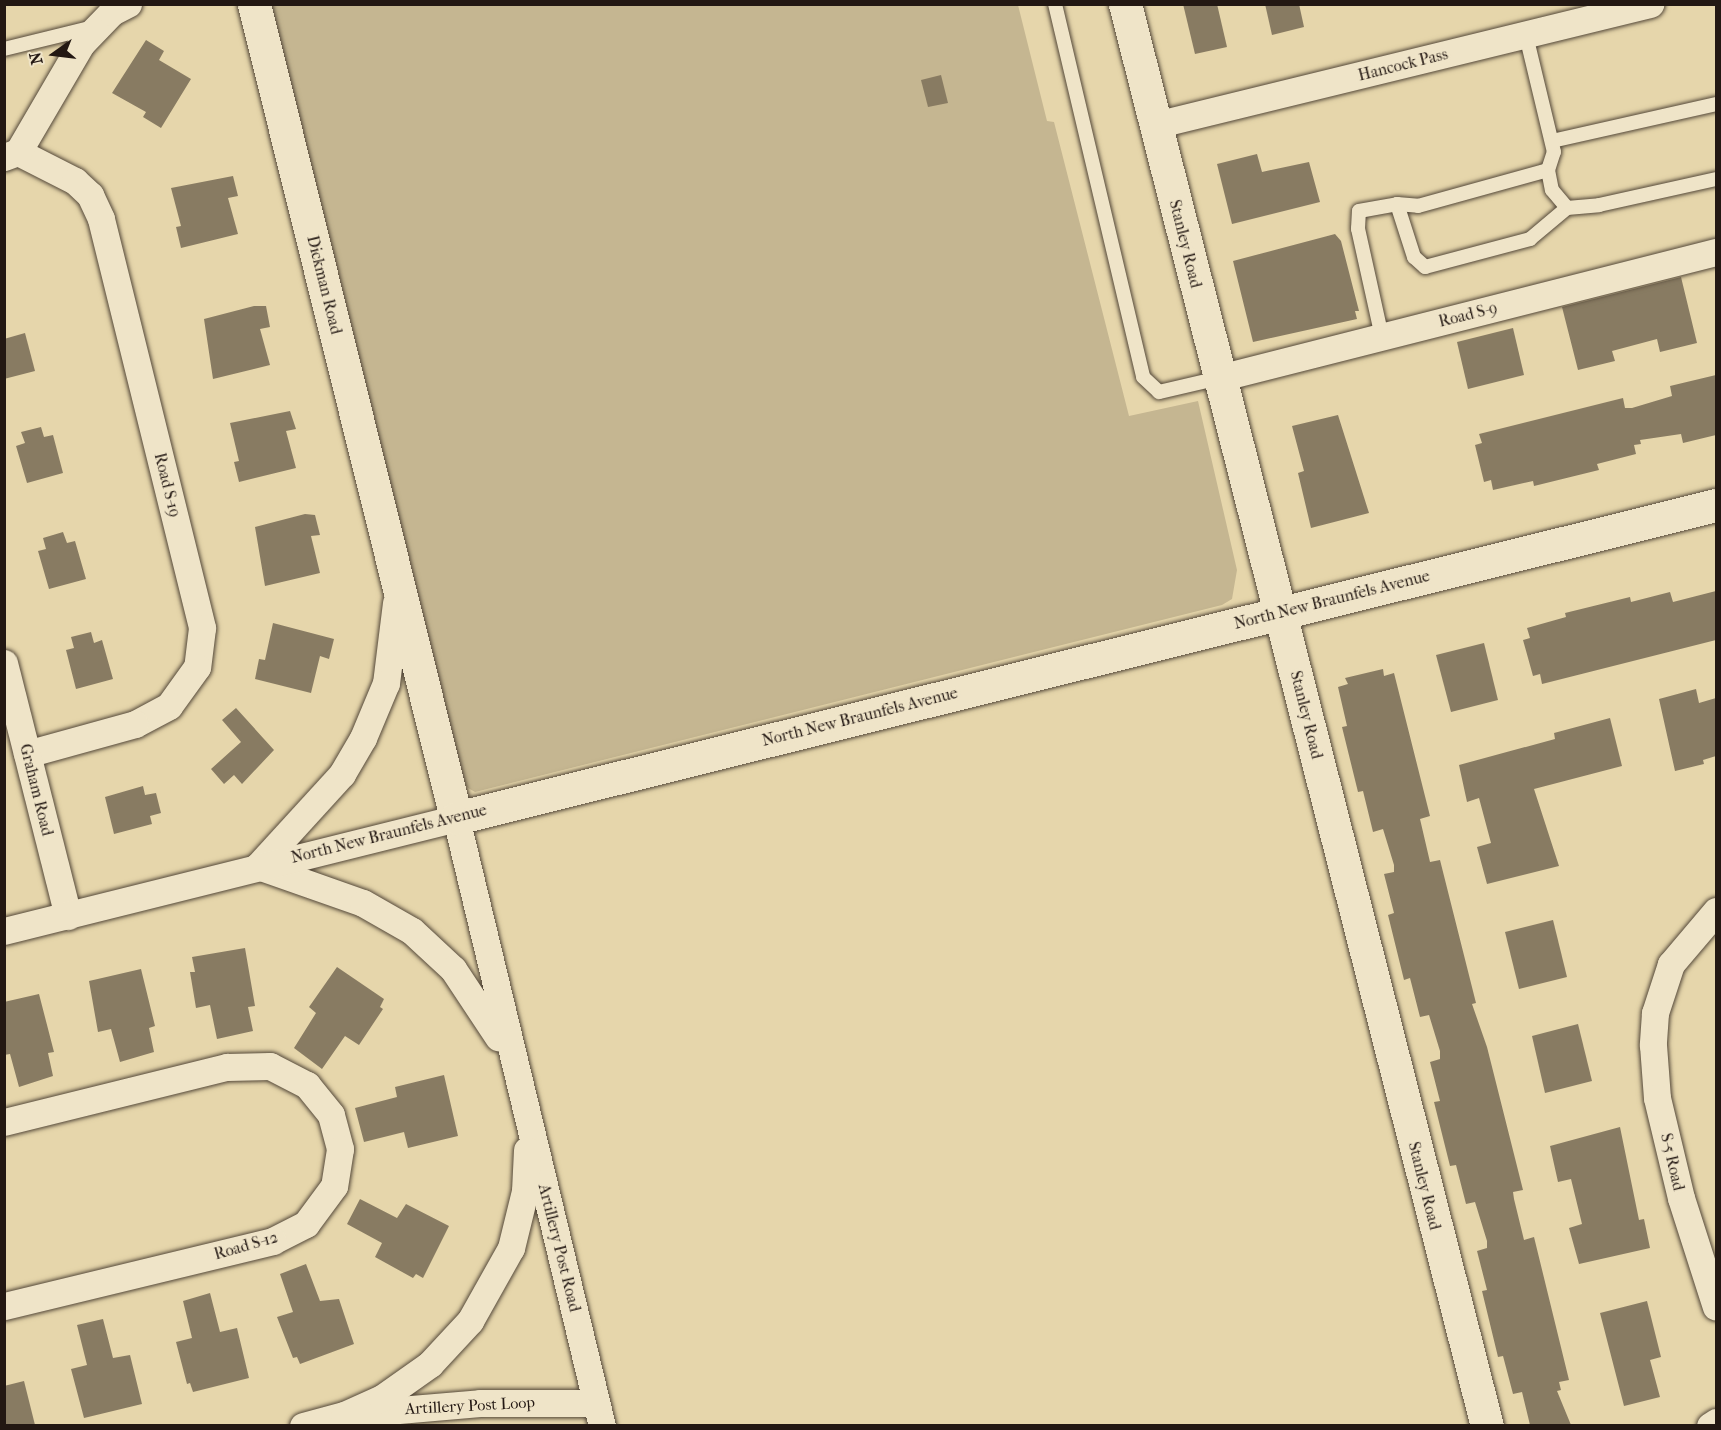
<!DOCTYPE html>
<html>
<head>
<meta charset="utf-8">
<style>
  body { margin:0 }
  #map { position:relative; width:1721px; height:1430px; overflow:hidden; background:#e6d6ab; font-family:"IM FELL French Canon",serif }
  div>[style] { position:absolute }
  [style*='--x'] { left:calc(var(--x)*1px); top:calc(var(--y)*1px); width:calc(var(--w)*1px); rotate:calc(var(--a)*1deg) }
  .green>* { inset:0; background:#c5b691 }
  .building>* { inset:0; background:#887b62 }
  .roads { filter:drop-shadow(0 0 2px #544839) drop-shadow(0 0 2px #544839) }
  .lane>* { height:14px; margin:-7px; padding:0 7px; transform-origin:7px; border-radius:7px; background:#efe4c8 }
  .street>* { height:27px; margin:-13.5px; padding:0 13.5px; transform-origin:13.5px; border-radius:13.5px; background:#efe4c8 }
  .secondary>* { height:33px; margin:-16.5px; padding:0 16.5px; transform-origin:16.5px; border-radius:16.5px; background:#efe4c8 }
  span { translate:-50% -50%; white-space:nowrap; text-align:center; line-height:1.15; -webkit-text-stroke:6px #efe4c8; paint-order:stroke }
  .street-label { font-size:16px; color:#231813 }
  .frame { position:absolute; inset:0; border:6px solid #231813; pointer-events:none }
  .north { position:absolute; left:24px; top:24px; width:60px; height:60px; -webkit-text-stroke:4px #efe4c8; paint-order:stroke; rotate:256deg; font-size:16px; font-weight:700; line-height:24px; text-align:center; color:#231813 }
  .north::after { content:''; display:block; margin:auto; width:21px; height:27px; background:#231813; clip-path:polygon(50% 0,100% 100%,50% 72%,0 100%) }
</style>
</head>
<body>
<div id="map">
  <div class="green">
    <i style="clip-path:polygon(276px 4px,1018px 5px,1047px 121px,1054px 122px,1129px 416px,1198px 401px,1237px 570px,1232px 599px,1222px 605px,475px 792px,468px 788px,459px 777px,268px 6px)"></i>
  </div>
  <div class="building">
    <i style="clip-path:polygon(1183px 4px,1217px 4px,1227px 47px,1195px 54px)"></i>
    <i style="clip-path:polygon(1265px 4px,1299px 4px,1304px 27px,1272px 35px)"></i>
    <i style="clip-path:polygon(146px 40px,164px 51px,159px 60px,191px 79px,161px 128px,143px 117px,146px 112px,112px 93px)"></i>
    <i style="clip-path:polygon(941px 75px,948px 103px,928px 107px,921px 80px)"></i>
    <i style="clip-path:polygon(1257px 154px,1262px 172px,1309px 162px,1320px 202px,1232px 224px,1217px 164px)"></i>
    <i style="clip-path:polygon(233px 176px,238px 196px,228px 198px,238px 234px,181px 248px,176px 227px,181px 226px,171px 188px)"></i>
    <i style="clip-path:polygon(1335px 234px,1341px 241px,1359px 311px,1355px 311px,1357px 319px,1253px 342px,1233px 261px)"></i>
    <i style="clip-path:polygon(1681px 277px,1697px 343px,1660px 352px,1657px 339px,1612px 351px,1615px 361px,1578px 370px,1562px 307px)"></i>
    <i style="clip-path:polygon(254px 306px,266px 306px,270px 327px,260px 329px,270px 365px,213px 379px,204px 319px)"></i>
    <i style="clip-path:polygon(1513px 328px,1524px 375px,1468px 389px,1457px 342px)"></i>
    <i style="clip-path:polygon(25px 333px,35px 371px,4px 379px,4px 339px)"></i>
    <i style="clip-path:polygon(1716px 375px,1716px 435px,1683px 443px,1681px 434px,1640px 440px,1641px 444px,1634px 445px,1636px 454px,1597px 464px,1599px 470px,1534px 486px,1533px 481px,1493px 490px,1491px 480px,1484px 482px,1475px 445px,1482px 443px,1479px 434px,1623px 398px,1625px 408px,1632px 408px,1672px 396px,1670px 386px)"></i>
    <i style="clip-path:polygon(290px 411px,296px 429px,286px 431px,296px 468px,239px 482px,234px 462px,239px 461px,230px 423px)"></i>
    <i style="clip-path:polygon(1338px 415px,1369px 513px,1311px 528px,1298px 473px,1304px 471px,1292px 426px)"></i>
    <i style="clip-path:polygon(41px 427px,44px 437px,53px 435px,63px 473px,27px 483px,16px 446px,25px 443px,21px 432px)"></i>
    <i style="clip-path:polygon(305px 514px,315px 515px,320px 535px,311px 536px,320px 573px,265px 586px,255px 527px)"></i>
    <i style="clip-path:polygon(63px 532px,67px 543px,75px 541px,86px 579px,49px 589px,38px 551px,46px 549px,43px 538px)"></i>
    <i style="clip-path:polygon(1716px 591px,1716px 640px,1542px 684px,1540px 674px,1533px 676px,1523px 640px,1530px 638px,1527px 628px,1566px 617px,1565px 613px,1630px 597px,1631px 602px,1670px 592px,1673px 602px)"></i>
    <i style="clip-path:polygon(273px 623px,334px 639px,329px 659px,320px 656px,311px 693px,255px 679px,259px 659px,265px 660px)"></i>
    <i style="clip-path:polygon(91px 632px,94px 643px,102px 640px,113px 679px,76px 689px,66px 650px,74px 648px,71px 637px)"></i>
    <i style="clip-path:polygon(1484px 643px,1498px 700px,1451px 712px,1436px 655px)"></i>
    <i style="clip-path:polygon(1383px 669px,1384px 676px,1394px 673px,1430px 816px,1420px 819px,1430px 862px,1440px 860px,1476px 1003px,1472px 1004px,1487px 1047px,1523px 1190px,1513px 1192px,1514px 1199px,1524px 1240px,1534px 1237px,1569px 1380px,1559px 1382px,1561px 1390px,1557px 1391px,1571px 1425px,1530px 1425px,1522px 1392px,1513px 1394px,1503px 1356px,1498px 1357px,1482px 1291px,1487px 1290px,1477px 1251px,1487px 1248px,1487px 1241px,1475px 1202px,1466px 1204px,1456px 1165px,1450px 1166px,1434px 1102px,1440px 1101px,1430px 1062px,1440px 1059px,1440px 1051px,1429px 1015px,1420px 1017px,1410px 978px,1404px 980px,1388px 915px,1394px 913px,1384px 874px,1394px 872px,1394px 865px,1383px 829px,1373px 832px,1363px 791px,1358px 792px,1342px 727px,1347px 726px,1338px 687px,1348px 684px,1345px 678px)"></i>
    <i style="clip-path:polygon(1696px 689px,1699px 703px,1716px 698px,1716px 756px,1703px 760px,1704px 764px,1675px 771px,1659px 699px)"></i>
    <i style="clip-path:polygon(236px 708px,274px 750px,242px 784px,234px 775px,224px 784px,211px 769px,241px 742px,222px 720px)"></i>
    <i style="clip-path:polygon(1610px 718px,1622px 766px,1534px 789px,1559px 866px,1487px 884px,1477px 847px,1491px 843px,1479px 798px,1467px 802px,1459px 765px,1555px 739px,1554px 733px)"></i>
    <i style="clip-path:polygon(143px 786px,145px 795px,156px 793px,161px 813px,150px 816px,152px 824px,114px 834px,105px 797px)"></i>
    <i style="clip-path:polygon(1553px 920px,1567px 977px,1519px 989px,1505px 932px)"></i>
    <i style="clip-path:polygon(245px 948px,255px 1006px,248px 1007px,253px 1031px,217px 1039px,210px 1005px,196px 1008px,190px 972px,195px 972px,192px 957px)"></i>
    <i style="clip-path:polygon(337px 967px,384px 999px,380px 1007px,383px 1009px,359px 1045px,345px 1036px,322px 1069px,294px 1048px,316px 1013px,309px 1007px)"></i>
    <i style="clip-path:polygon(141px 969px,155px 1026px,149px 1028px,154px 1052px,120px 1062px,111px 1029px,98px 1032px,89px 981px)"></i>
    <i style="clip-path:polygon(39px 994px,54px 1052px,48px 1053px,53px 1076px,19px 1087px,10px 1054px,4px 1055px,4px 1002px)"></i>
    <i style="clip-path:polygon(1578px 1024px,1592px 1081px,1545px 1093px,1532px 1036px)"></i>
    <i style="clip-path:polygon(444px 1075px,458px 1136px,408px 1148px,404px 1132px,364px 1142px,355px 1108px,397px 1097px,395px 1087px)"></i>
    <i style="clip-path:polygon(1620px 1127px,1639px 1220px,1644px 1219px,1650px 1248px,1579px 1264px,1569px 1228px,1582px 1224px,1571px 1179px,1558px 1182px,1550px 1146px)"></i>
    <i style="clip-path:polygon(360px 1199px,397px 1218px,406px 1204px,449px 1226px,423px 1278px,416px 1274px,413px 1278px,375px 1257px,382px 1243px,347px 1224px)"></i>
    <i style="clip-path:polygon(306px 1264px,320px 1301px,339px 1299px,354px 1344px,300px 1364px,297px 1357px,293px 1358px,277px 1317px,293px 1312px,280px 1274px)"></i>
    <i style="clip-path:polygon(210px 1293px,220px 1332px,237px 1328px,249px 1378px,193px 1392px,190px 1383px,187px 1384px,176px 1342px,192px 1338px,183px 1301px)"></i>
    <i style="clip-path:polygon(1647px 1301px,1661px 1357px,1650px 1360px,1660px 1397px,1624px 1406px,1600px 1313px)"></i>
    <i style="clip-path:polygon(103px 1319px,113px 1358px,130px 1355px,142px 1404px,84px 1418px,71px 1369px,87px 1365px,77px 1325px)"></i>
    <i style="clip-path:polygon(24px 1381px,35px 1425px,4px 1425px,4px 1386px)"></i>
  </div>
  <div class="roads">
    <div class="lane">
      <i style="--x:1055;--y:4;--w:383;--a:76.7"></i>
      <i style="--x:1143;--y:377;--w:22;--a:43"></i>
      <i style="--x:1159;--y:392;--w:62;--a:-13.1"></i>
      <i style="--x:4;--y:49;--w:89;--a:-13.7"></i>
      <i style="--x:1552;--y:141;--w:168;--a:-12.7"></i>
      <i style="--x:1548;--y:170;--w:20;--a:79"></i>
      <i style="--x:1552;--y:190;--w:23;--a:50"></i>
      <i style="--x:1567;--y:208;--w:32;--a:-5"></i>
      <i style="--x:1599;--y:205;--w:120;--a:-12.5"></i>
      <i style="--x:1397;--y:204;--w:56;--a:72.2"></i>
      <i style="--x:1414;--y:257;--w:15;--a:42"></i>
      <i style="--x:1425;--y:267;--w:109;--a:-14.9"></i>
      <i style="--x:1530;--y:239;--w:48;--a:-40"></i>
      <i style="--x:1382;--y:337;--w:111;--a:-102.5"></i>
      <i style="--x:1358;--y:229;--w:18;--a:-87"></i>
      <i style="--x:1359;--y:211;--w:39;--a:-10"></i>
      <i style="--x:1397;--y:204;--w:21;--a:5"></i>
      <i style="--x:1418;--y:206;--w:135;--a:-15.5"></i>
      <i style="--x:1548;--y:170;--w:19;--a:-72"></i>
      <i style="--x:1554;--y:152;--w:120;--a:-103.5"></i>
    </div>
    <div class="street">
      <i style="--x:1155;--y:125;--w:510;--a:-13.74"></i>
      <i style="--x:18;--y:152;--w:64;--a:27"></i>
      <i style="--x:75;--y:181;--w:21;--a:43"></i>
      <i style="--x:90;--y:195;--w:26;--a:65"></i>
      <i style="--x:101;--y:219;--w:421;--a:76.1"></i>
      <i style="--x:202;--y:628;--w:39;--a:97"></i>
      <i style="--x:197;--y:667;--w:48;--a:125.7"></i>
      <i style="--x:169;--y:706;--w:38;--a:152"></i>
      <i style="--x:135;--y:724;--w:112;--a:164.5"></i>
      <i style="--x:4;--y:157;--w:15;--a:-20"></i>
      <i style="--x:18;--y:152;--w:125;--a:-59.7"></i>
      <i style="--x:81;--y:44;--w:45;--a:-45.9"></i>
      <i style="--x:112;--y:12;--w:18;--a:-27"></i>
      <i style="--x:1219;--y:378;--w:513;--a:-14.23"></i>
      <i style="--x:396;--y:603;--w:81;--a:97.1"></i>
      <i style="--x:386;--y:683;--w:60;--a:112.7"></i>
      <i style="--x:363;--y:738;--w:42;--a:120.3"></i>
      <i style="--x:342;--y:774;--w:125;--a:132.4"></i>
      <i style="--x:258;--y:866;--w:111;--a:19.4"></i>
      <i style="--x:363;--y:903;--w:56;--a:29.7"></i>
      <i style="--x:412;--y:931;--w:56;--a:42.8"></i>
      <i style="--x:453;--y:969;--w:82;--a:56.5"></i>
      <i style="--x:4;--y:663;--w:261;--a:75.8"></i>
      <i style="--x:1716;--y:911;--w:70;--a:130.3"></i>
      <i style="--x:1671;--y:964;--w:52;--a:108.1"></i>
      <i style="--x:1655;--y:1013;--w:32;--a:94"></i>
      <i style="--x:1653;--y:1045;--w:53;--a:85.7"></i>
      <i style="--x:1657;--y:1098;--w:103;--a:76.5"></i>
      <i style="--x:1681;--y:1198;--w:114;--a:72.2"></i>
      <i style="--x:4;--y:931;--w:466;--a:-14"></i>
      <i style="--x:456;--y:818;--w:625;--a:76.5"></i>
      <i style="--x:4;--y:1122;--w:230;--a:-13.9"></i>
      <i style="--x:227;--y:1067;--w:43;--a:-1.3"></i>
      <i style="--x:270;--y:1066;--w:42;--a:27.2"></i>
      <i style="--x:307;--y:1085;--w:38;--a:51"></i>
      <i style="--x:331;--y:1115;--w:35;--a:75"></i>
      <i style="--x:340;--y:1149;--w:37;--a:99"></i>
      <i style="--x:334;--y:1186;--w:47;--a:126.4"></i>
      <i style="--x:306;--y:1224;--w:37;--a:153"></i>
      <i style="--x:273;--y:1241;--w:277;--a:166.4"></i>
      <i style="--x:364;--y:1413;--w:116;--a:-4.9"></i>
      <i style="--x:480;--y:1403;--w:116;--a:0"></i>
      <i style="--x:303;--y:1426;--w:42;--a:-15"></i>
      <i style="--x:344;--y:1415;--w:42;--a:-24.1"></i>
      <i style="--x:382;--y:1398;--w:59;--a:-35.3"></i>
      <i style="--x:430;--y:1364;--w:59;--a:-47.1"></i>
      <i style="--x:470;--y:1321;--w:84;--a:-60.7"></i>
      <i style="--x:511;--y:1248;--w:59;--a:-76.2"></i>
      <i style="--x:525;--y:1191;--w:41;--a:-87.2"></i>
      <i style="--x:1710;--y:1426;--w:7;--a:-34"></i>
    </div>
    <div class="secondary">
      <i style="--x:254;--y:4;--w:839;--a:76.06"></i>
      <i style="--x:456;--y:818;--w:1298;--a:-13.95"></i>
      <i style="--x:1125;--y:4;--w:1467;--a:75.72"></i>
    </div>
  </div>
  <div class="street-label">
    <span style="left:1403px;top:65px;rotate:-14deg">Hancock Pass</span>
    <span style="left:1185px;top:244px;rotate:76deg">Stanley Road</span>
    <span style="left:324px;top:285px;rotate:76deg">Dickman Road</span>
    <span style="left:1468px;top:315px;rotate:-14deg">Road S-9</span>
    <span style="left:167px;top:485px;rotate:76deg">Road S-19</span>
    <span style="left:1332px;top:600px;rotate:-14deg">North New Braunfels Avenue</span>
    <span style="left:1306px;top:715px;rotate:76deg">Stanley Road</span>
    <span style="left:860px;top:717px;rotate:-14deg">North New Braunfels Avenue</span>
    <span style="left:36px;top:790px;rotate:76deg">Graham Road</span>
    <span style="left:389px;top:834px;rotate:-14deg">North New Braunfels Avenue</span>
    <span style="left:1672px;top:1162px;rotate:77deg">S-5 Road</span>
    <span style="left:1424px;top:1186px;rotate:76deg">Stanley Road</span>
    <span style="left:246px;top:1246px;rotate:-16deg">Road S-12</span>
    <span style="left:559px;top:1248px;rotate:76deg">Artillery Post Road</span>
    <span style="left:470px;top:1406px;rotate:-3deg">Artillery Post Loop</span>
  </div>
  <div class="frame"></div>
  <div class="north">N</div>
</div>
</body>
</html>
